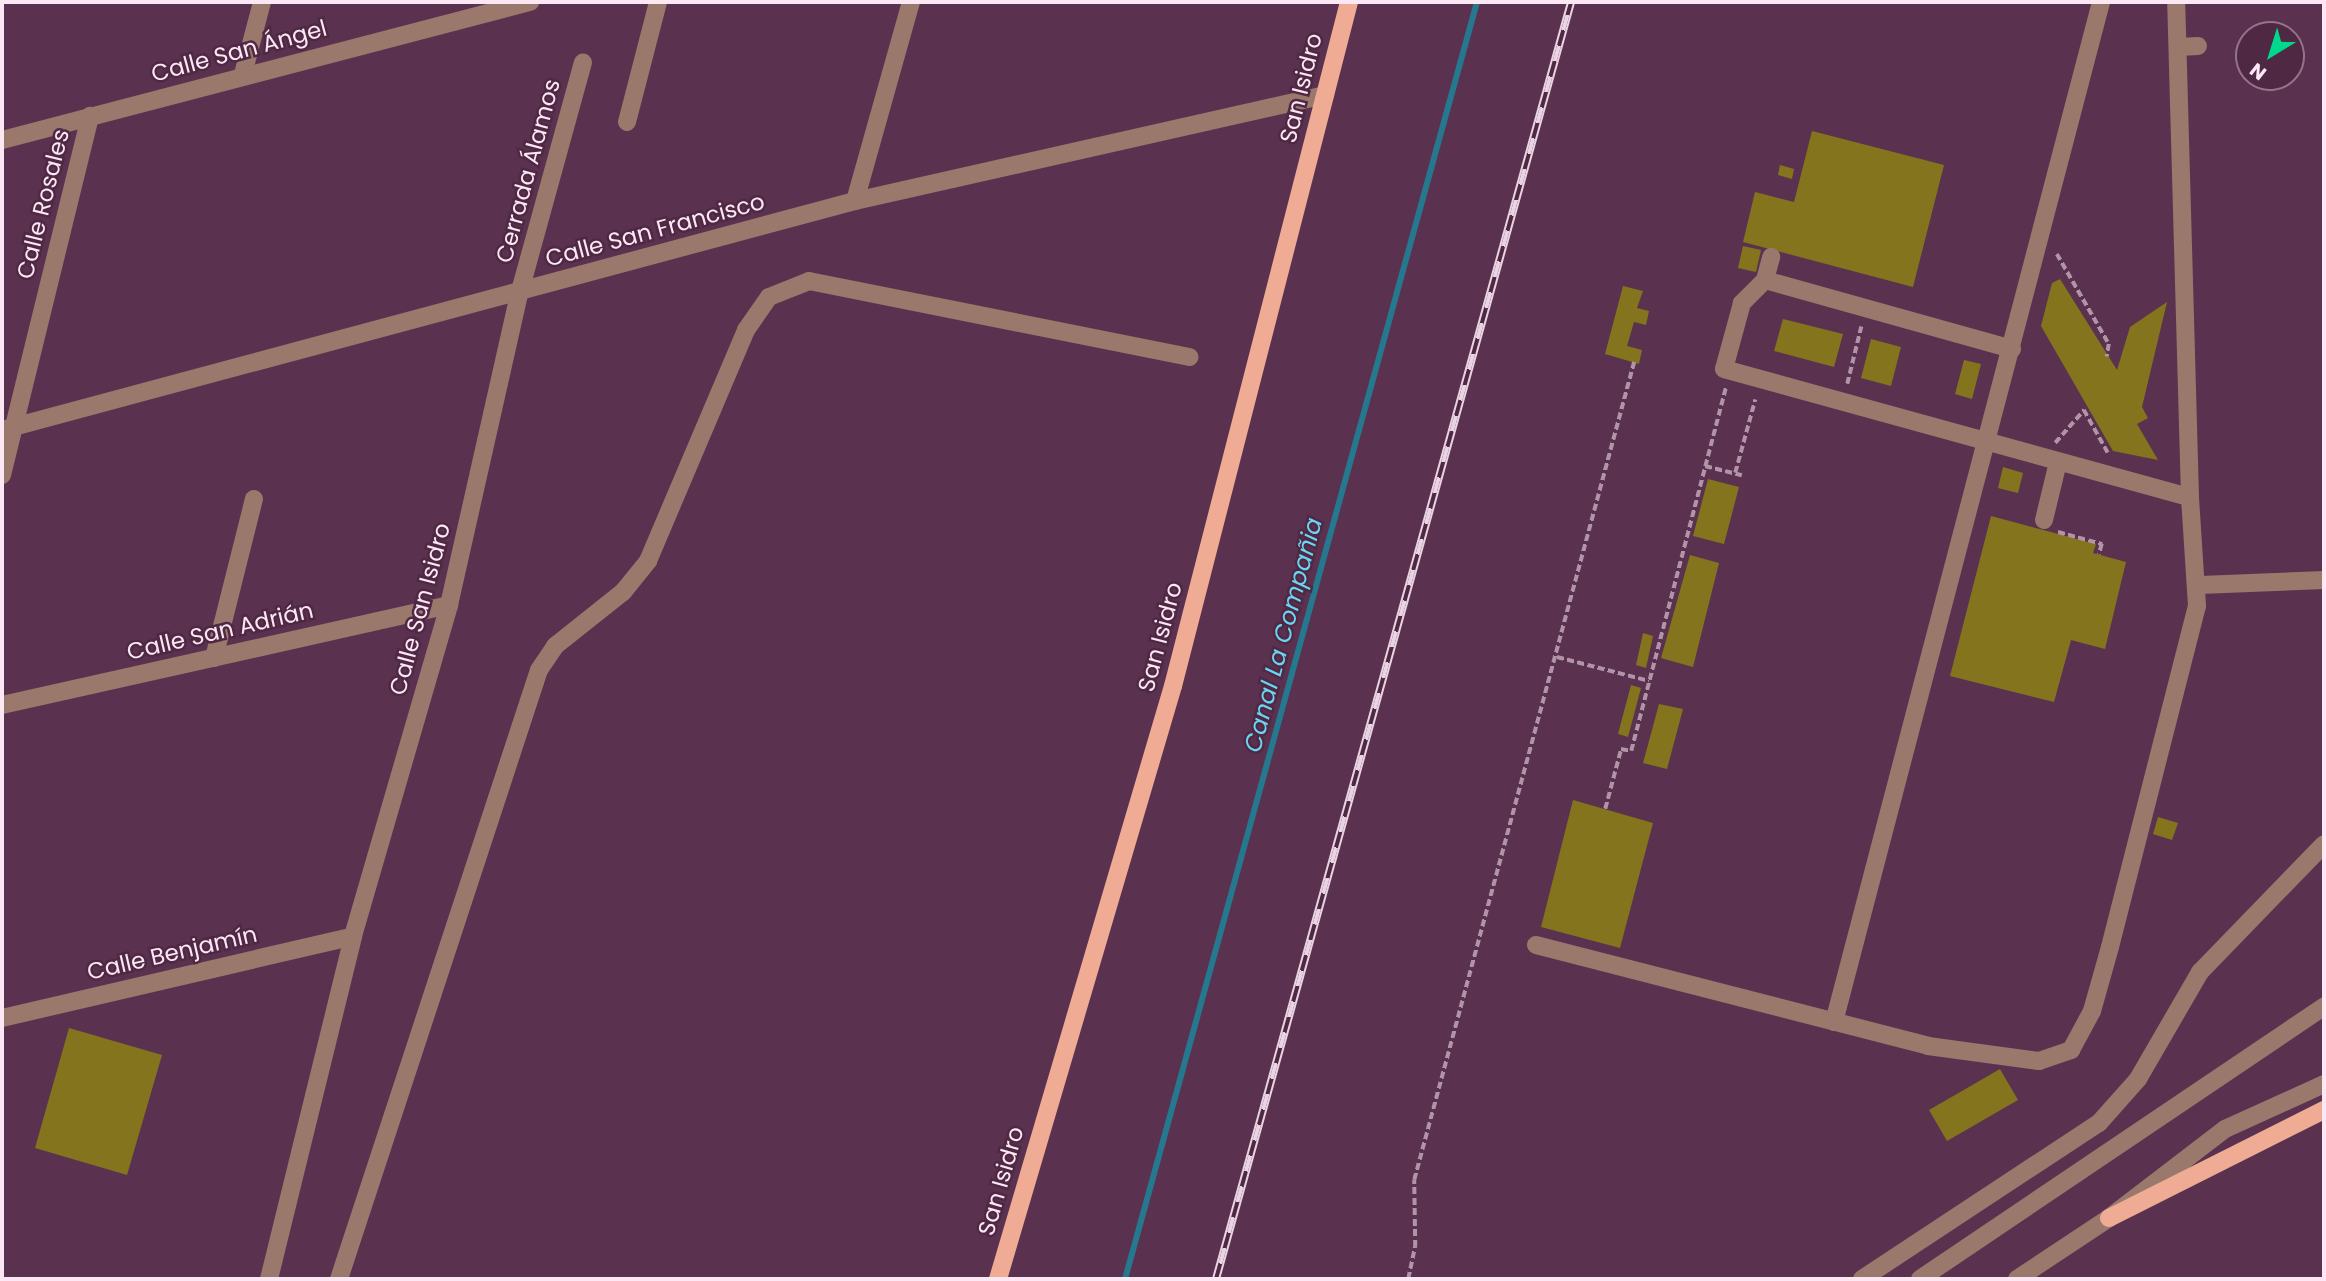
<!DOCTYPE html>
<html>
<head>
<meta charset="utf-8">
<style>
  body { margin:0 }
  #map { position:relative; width:2326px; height:1281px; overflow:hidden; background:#5a324f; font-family:Poppins,sans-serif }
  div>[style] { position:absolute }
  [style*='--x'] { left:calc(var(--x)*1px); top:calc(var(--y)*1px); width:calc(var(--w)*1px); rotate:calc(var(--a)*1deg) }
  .stream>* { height:6px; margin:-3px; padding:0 3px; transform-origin:3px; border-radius:3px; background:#25788d }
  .building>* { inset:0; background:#83741d }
  .path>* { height:3.5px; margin-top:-1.75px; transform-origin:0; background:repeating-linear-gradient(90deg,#b294a9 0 7px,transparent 0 10.5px) }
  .minor>* { height:18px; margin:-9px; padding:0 9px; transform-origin:9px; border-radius:9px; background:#9a786c }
  .major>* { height:18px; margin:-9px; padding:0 9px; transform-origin:9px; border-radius:9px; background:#f0ab94 }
  .rail>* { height:8px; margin-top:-4px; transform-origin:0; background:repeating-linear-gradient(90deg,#4f2844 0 16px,#ead3e2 0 32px); box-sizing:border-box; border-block:2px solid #ead3e2 }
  span { translate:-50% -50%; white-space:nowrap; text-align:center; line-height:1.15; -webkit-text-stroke:5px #4f2844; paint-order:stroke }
  .street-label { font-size:23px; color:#fce7f5 }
  .water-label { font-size:24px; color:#6ad6f4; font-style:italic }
  .frame { position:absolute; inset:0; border:4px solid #fce7f5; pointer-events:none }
  .north { position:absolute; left:2235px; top:21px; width:70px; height:70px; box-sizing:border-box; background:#4f2844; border:2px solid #94748b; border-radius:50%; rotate:218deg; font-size:19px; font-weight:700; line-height:28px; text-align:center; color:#fce7f5 }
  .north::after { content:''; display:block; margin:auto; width:24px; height:32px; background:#00d98c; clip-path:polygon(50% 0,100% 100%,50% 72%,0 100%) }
</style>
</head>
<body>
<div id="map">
  <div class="stream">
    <i style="--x:1125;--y:1279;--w:1325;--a:-74.59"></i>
  </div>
  <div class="building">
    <i style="clip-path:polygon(1812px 131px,1944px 165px,1913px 287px,1743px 242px,1755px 192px,1794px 202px)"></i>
    <i style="clip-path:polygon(1780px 165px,1794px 169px,1792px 179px,1778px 175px)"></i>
    <i style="clip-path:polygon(1743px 246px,1761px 250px,1756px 272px,1738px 268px)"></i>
    <i style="clip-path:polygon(2060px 279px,2117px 370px,2130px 327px,2167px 302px,2142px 407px,2148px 418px,2137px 424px,2158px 460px,2113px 451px,2041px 326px,2052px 283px)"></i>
    <i style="clip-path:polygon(1623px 286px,1643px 291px,1637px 308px,1649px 311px,1646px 325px,1634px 322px,1627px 346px,1642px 350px,1639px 364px,1605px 354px)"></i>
    <i style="clip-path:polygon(1783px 319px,1843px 334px,1834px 367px,1774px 351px)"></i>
    <i style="clip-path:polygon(1871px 339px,1901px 347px,1891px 386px,1861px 378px)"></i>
    <i style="clip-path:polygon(1964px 360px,1981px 364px,1972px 399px,1955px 394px)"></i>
    <i style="clip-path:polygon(2003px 467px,2023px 473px,2018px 493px,1998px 488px)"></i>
    <i style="clip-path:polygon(1708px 479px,1739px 487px,1724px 544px,1693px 536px)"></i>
    <i style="clip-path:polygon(1991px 516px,2096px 544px,2093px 553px,2126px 562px,2105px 649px,2071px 640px,2054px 702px,1950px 676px)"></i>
    <i style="clip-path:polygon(1690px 555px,1719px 563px,1693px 667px,1661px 658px)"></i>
    <i style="clip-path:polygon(1643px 633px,1653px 636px,1646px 668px,1636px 665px)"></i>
    <i style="clip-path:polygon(1631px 685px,1641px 688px,1628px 737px,1618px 734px)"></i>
    <i style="clip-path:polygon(1659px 704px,1683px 709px,1667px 769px,1643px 763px)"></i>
    <i style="clip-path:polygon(1573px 800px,1653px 823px,1620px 948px,1541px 927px)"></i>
    <i style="clip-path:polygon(2158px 817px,2178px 823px,2172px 840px,2153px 834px)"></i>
    <i style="clip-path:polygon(69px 1028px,162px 1055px,127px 1175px,35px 1148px)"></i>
    <i style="clip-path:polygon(2000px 1069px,2018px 1100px,1947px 1141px,1929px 1110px)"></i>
  </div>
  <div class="path">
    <i style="--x:2057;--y:254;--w:104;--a:60"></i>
    <i style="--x:2109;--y:344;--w:13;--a:99"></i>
    <i style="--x:1847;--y:384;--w:59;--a:-76.2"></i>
    <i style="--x:2055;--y:443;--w:44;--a:-48.7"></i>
    <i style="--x:2084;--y:410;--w:49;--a:60.8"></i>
    <i style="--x:1705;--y:466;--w:38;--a:14"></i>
    <i style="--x:1735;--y:473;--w:76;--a:-74.7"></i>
    <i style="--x:2058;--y:532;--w:46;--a:15.3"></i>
    <i style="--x:2102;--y:544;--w:11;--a:105"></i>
    <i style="--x:1557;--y:657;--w:95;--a:14.6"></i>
    <i style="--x:1605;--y:809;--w:62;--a:-75.1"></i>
    <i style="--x:1621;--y:749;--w:10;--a:11"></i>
    <i style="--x:1631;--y:751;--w:376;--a:-75.4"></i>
    <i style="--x:1408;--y:1279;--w:33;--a:-78"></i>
    <i style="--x:1415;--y:1247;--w:67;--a:-90.9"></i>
    <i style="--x:1414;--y:1180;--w:847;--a:-74.95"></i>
  </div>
  <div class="minor">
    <i style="--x:2178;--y:47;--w:20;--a:-3"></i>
    <i style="--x:243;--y:74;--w:74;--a:-75.2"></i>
    <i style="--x:627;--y:122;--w:124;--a:-75.5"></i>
    <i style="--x:2;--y:140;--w:546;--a:-14.65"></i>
    <i style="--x:855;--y:201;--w:207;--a:-74.3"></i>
    <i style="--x:1765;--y:280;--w:24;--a:-75"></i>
    <i style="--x:2012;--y:349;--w:256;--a:-164.4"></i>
    <i style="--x:1765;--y:280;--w:33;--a:135"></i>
    <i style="--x:1742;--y:303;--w:68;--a:105.3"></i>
    <i style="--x:1724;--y:369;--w:483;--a:15.4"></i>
    <i style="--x:2190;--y:497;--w:495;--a:-91.6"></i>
    <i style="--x:2;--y:430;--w:883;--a:-15.03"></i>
    <i style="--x:855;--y:201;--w:482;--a:-12.7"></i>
    <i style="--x:2;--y:475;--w:370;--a:-76.2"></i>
    <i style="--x:2044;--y:520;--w:60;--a:-76.4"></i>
    <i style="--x:2200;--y:585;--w:124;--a:-2.3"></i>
    <i style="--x:214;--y:658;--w:164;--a:-75.9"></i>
    <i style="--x:2;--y:705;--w:458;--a:-12.6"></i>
    <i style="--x:1536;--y:945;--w:405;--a:14.4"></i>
    <i style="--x:1928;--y:1046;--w:112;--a:7.7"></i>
    <i style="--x:2039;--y:1061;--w:34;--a:-19"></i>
    <i style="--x:2071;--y:1050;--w:44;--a:-61.7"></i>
    <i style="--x:2092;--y:1011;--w:66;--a:-74.3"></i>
    <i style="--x:2110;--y:947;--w:352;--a:-75.7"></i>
    <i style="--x:2197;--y:606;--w:109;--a:-93.7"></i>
    <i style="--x:2;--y:1018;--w:360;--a:-13.1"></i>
    <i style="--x:1834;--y:1022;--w:1054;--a:-75.33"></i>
    <i style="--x:269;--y:1279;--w:353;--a:-76.2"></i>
    <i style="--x:353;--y:936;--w:345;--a:-73.8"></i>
    <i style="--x:449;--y:605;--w:322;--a:-77.3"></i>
    <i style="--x:520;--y:291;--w:237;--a:-74.6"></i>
    <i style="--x:339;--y:1279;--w:641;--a:-71.82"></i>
    <i style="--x:539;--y:670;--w:29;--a:-56"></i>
    <i style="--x:555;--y:646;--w:87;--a:-38.5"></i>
    <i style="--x:623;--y:592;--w:40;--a:-51"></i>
    <i style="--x:648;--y:561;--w:251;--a:-67"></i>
    <i style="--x:746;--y:330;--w:40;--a:-55.1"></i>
    <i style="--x:769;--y:297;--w:43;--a:-21.8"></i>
    <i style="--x:809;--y:281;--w:388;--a:11.3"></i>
    <i style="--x:1862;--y:1279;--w:284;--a:-33.4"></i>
    <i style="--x:2099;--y:1123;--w:59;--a:-48.4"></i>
    <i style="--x:2138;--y:1079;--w:124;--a:-59.9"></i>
    <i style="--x:2200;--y:972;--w:178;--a:-45.9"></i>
    <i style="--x:1920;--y:1279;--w:488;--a:-34"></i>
    <i style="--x:2017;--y:1279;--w:110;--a:-33.5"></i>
    <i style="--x:2109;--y:1218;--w:146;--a:-37.5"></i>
    <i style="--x:2225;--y:1129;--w:109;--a:-24.4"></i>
  </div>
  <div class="major">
    <i style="--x:2109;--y:1218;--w:241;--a:-26.7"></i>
    <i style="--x:998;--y:1279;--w:618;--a:-73.56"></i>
    <i style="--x:1173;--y:686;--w:706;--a:-75.57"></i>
  </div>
  <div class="rail">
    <i style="--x:1216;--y:1279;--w:1325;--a:-74.46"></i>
  </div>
  <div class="street-label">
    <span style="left:239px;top:51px;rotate:-15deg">Calle San Ángel</span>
    <span style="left:1301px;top:88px;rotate:-76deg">San Isidro</span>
    <span style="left:528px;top:171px;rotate:-75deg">Cerrada Álamos</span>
    <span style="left:43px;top:204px;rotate:-76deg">Calle Rosales</span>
    <span style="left:655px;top:230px;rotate:-15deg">Calle San Francisco</span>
    <span style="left:420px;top:609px;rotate:-75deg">Calle San Isidro</span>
    <span style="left:220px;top:631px;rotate:-13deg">Calle San Adrián</span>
    <span style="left:1160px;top:637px;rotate:-75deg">San Isidro</span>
    <span style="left:172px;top:953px;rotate:-13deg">Calle Benjamín</span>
    <span style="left:1001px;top:1181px;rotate:-74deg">San Isidro</span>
  </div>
  <div class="water-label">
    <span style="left:1283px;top:635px;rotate:-75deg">Canal La Compañia</span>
  </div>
  <div class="frame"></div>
  <div class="north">N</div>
</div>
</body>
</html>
